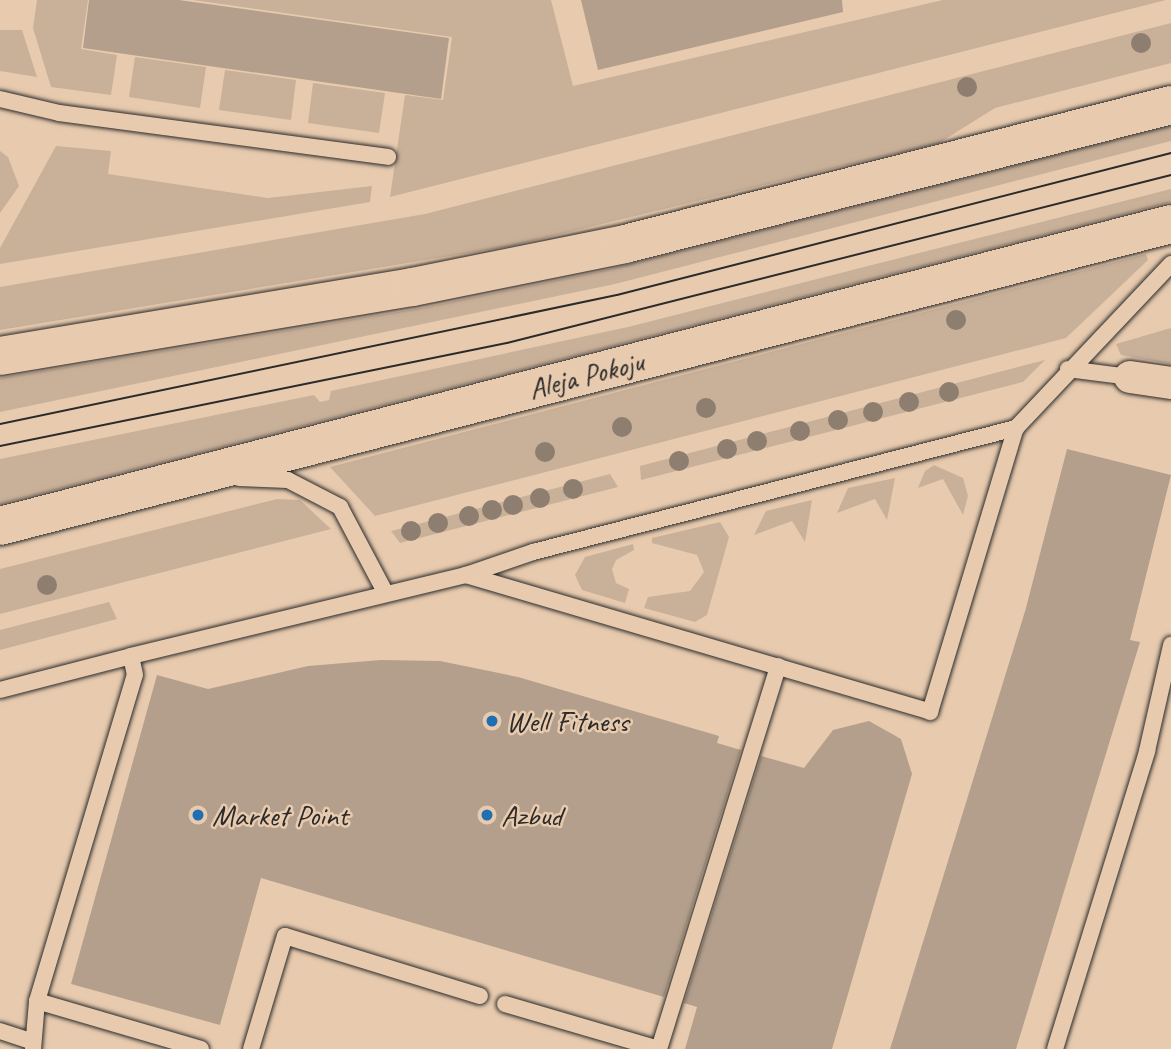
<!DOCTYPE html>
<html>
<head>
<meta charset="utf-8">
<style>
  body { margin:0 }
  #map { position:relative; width:1171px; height:1049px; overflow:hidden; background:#e8cbaf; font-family:Caveat,sans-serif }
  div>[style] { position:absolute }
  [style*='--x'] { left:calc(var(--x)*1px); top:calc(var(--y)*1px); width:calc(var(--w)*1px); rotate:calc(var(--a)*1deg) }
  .green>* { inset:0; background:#c9b099 }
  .building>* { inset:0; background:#b39f8b }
  .roads { filter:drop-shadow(0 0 2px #2b2b2b) drop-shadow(0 0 2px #2b2b2b) }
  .lane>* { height:16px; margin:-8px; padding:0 8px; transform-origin:8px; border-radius:8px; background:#e8cbaf }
  .street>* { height:32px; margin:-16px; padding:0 16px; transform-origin:16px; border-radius:16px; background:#e8cbaf }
  .secondary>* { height:38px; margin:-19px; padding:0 19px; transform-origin:19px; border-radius:19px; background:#e8cbaf }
  .tram>* { height:2px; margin:-1px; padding:0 1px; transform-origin:1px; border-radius:1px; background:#2b2b2b }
  .trees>* { width:20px; height:20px; margin:-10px; border-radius:50%; background:#8d7e70 }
  .dots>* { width:19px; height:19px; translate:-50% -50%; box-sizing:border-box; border:4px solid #e8cbaf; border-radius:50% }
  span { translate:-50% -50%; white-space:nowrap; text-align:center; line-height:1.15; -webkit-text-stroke:5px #e8cbaf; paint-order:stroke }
  .street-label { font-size:30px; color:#2b2b2b }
  .poi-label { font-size:30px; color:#2b2b2b }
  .left { translate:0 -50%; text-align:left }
</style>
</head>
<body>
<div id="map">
  <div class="green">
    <i style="clip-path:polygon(37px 0,88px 0,81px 49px,117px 55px,111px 95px,51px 87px,33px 28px)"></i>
    <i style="clip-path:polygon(193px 0,551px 0,573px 86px,943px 0,1166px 0,390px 197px,405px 95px,443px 100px,452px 37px)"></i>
    <i style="clip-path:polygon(1171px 23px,1171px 63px,995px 108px,939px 143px,511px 246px,0 330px,0 287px,425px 214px)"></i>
    <i style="clip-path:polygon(0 30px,22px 30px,37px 77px,0 71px)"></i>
    <i style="clip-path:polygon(135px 57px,206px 67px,200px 108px,129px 97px)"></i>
    <i style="clip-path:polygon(225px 70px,296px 80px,291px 120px,219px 110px)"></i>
    <i style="clip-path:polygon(313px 83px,385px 93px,379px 133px,308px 123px)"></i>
    <i style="clip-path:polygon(1171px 126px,1171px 141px,615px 284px,0 412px,0 378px,422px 308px,611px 269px)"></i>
    <i style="clip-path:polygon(56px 146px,111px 151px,108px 174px,268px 198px,372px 186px,370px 202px,0 264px,0 248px)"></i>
    <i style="clip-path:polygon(0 151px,8px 157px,19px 186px,0 213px)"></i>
    <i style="clip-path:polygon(1171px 189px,1171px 202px,0 504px,0 459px,314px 395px,320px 402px,329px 400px,331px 391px,628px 327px)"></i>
    <i style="clip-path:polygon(1146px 254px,1148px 260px,1066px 338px,375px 516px,330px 467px)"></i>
    <i style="clip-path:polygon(1171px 328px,1171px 364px,1121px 355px,1116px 344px)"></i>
    <i style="clip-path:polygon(1045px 360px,1023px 382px,641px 480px,640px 466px)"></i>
    <i style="clip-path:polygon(934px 465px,963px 478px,968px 496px,963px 515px,943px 479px,918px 488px,925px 471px)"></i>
    <i style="clip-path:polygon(610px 474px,618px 487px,400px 543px,391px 531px)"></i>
    <i style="clip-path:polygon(895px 478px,887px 520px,875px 499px,837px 513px,848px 488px)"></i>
    <i style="clip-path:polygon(277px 499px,300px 500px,331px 529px,0 614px,0 569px)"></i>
    <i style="clip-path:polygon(812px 500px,805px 542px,792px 521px,754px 535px,766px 511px)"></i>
    <i style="clip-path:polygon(720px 522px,729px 537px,707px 615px,695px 622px,644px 608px,648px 597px,690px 591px,704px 572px,697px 555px,652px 543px,652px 538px)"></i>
    <i style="clip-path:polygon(633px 544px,634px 550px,616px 560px,612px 569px,616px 583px,629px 589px,625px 603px,582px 590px,575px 575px,585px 557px)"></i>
    <i style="clip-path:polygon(109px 602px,117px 619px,0 650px,0 630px)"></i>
  </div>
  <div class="building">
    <i style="clip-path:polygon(89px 0,179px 0,449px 38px,441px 99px,83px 48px)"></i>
    <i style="clip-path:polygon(581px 0,842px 0,843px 12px,598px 70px)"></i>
    <i style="clip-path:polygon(1067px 449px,1171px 475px,1130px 640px,1140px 642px,1016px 1049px,890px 1049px,1026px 608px)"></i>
    <i style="clip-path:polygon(381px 660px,440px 661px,518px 677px,719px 736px,717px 743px,741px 750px,664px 997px,261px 878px,220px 1025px,71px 984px,157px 675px,208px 689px,308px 666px)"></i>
    <i style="clip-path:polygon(869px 721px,901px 739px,912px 774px,832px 1049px,685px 1049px,697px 1007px,684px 1003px,761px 756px,804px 768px,833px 730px)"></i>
  </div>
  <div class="roads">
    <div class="lane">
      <i style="--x:0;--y:99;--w:61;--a:13.3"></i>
      <i style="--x:59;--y:113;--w:332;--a:7.6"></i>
      <i style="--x:1068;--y:369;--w:63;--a:7.4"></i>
      <i style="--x:239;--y:478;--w:49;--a:2.3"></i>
      <i style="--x:288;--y:480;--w:59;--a:27.4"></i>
      <i style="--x:340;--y:507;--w:96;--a:62.1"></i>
      <i style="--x:466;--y:575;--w:484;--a:16.4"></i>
      <i style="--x:930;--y:712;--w:297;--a:-73.2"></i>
      <i style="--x:1016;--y:428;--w:226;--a:-46.6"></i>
      <i style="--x:0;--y:690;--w:135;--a:-14.5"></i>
      <i style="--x:505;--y:1004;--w:160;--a:16.3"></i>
      <i style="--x:0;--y:1031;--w:35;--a:18"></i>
      <i style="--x:33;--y:1049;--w:48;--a:-85.2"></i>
      <i style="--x:201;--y:1049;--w:171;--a:-163.7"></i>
      <i style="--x:37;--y:1001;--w:340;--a:-73.3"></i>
      <i style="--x:135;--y:675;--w:19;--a:-102"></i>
      <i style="--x:131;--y:656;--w:345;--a:-13.6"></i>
      <i style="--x:466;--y:575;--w:71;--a:-18.9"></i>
      <i style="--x:533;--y:552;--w:499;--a:-14.4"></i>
      <i style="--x:251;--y:1049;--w:118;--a:-73.3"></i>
      <i style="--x:285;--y:936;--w:204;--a:17.1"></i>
      <i style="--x:659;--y:1049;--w:401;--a:-72.7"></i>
      <i style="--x:1055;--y:1049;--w:312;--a:-72.8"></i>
      <i style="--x:1147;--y:751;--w:109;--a:-77.2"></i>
    </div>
    <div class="street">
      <i style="--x:1130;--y:377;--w:41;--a:8.3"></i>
    </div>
    <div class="secondary">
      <i style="--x:0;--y:356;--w:418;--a:-9.5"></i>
      <i style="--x:412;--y:287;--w:217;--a:-11.4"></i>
      <i style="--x:625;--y:244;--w:563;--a:-14.28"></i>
      <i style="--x:0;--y:526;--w:1209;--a:-14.46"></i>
    </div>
  </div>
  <div class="tram">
    <i style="--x:0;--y:424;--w:630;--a:-11.81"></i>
    <i style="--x:617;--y:295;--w:572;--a:-14.38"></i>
    <i style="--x:0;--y:446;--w:517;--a:-11.48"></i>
    <i style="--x:507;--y:343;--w:685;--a:-14.2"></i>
  </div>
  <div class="trees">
    <i style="left:1141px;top:43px"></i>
    <i style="left:967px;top:87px"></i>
    <i style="left:956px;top:320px"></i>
    <i style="left:949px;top:392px"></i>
    <i style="left:909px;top:402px"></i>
    <i style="left:706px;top:408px"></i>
    <i style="left:873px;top:412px"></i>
    <i style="left:838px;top:420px"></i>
    <i style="left:622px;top:427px"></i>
    <i style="left:800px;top:431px"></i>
    <i style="left:757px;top:441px"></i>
    <i style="left:727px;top:449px"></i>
    <i style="left:545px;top:452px"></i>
    <i style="left:679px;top:461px"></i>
    <i style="left:573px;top:489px"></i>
    <i style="left:540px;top:498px"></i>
    <i style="left:513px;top:505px"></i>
    <i style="left:492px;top:510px"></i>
    <i style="left:469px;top:516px"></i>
    <i style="left:438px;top:523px"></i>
    <i style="left:411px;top:531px"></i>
    <i style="left:47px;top:585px"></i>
  </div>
  <div class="dots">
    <i style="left:492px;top:721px;background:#1f6fb2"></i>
    <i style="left:198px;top:815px;background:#1f6fb2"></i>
    <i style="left:487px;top:815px;background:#1f6fb2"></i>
  </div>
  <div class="street-label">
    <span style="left:586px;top:375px;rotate:-14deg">Aleja Pokoju</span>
  </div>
  <div class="poi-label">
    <span class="left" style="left:506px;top:721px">Well Fitness</span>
    <span class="left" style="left:212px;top:815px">Market Point</span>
    <span class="left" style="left:501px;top:815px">Azbud</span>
  </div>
</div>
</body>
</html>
